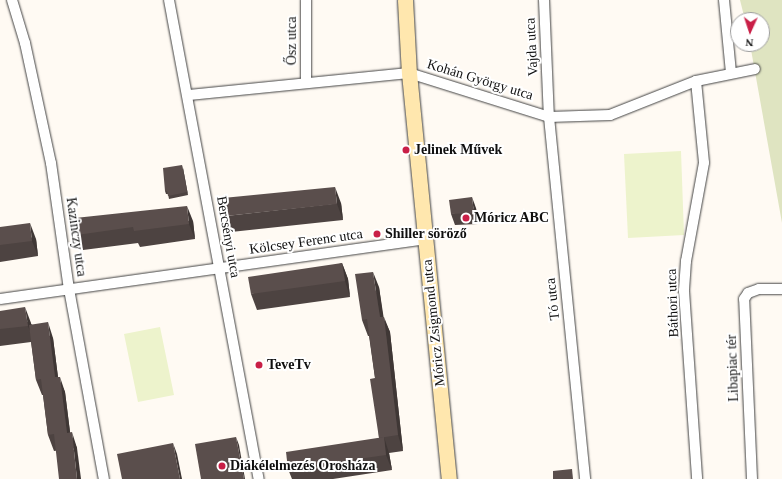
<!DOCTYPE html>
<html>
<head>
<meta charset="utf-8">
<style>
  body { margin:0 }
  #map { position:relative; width:782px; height:479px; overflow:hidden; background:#fffaf3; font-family:Georgia,serif }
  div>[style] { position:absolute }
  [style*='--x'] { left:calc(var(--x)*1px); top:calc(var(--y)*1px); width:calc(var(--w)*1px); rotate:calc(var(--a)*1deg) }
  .cemetery>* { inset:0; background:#dfe4c1 }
  .pitch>* { inset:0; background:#edf3cc }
  .roads { filter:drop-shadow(0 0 1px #434343) drop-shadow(0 0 1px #434343) }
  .minor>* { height:10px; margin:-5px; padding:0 5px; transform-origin:5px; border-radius:5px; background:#fff }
  .secondary>* { height:15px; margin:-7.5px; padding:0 7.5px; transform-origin:7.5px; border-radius:7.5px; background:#ffe7ae }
  .wall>* { inset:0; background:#4d4341 }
  .shaded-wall>* { inset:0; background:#3f3735 }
  .building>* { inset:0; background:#5a4e4c }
  .dots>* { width:11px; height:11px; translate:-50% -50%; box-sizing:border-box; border:2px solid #fff; border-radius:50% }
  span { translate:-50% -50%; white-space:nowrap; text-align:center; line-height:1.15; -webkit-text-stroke:4px #fff; paint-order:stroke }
  .street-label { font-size:14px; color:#101010 }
  .poi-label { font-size:14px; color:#101010; font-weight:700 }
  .left { translate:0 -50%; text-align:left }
  .north { position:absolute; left:730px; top:12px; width:40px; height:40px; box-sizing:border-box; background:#fff; border:1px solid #9f9f9f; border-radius:50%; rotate:183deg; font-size:11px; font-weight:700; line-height:16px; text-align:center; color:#101010 }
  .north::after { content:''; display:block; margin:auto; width:14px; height:18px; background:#c91f47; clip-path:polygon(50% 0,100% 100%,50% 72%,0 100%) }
</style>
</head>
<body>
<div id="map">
  <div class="cemetery">
    <i style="clip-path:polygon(740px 0,782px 0,782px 223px,750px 44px,762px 44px,762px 20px,745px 20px)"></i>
  </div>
  <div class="pitch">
    <i style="clip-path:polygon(681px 151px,684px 235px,628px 238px,624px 154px)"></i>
    <i style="clip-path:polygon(160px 327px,174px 395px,138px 402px,124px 334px)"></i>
  </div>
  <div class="roads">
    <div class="minor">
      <i style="--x:12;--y:0;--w:45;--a:73.2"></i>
      <i style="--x:25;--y:43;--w:123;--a:77.8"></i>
      <i style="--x:51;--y:163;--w:127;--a:81.9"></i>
      <i style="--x:69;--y:289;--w:193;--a:79.6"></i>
      <i style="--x:169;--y:0;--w:487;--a:79.4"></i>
      <i style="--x:306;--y:0;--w:83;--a:90"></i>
      <i style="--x:544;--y:0;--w:117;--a:87.6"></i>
      <i style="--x:549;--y:117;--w:364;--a:84.3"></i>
      <i style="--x:724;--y:0;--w:73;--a:84.5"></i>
      <i style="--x:696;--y:81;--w:82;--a:84.4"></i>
      <i style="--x:704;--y:163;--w:100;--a:100.4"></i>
      <i style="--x:686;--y:261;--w:30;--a:94"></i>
      <i style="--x:684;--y:291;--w:188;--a:86"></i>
      <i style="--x:189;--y:95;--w:221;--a:-5.7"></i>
      <i style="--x:409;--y:73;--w:147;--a:17.4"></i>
      <i style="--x:549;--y:117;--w:61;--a:-1.9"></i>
      <i style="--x:610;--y:115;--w:92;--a:-21.6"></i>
      <i style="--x:696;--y:81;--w:60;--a:-11.5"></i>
      <i style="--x:0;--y:299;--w:429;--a:-8"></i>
      <i style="--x:752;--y:479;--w:180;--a:-92.5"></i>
      <i style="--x:744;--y:299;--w:7;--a:-56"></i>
      <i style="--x:748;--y:293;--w:12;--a:-20"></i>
      <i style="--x:759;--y:289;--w:23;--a:0"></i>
    </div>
    <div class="secondary">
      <i style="--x:405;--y:0;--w:73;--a:86.9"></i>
      <i style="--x:409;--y:73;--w:408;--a:84.4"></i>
    </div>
  </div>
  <div class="wall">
    <i style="clip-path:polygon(183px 168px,188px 195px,169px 199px,168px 194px,166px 194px,165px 191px)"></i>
    <i style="clip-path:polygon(341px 203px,343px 220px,231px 232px,226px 216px)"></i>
    <i style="clip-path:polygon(476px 208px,478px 224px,455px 225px,451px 214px)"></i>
    <i style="clip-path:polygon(75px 218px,193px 221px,195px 239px,140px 247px,138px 243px,83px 250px,77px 235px)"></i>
    <i style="clip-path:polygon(0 227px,36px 239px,38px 256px,0 262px)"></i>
    <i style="clip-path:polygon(342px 263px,348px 279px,350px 297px,257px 310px,251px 294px)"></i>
    <i style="clip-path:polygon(379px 287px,383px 317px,390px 332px,403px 451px,389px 453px,392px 470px,333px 479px,292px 479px,288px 469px,379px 438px,375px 378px,369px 336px,368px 336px,362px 320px)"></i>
    <i style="clip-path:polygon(0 311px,31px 323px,31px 324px,53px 338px,58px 377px,65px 392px,70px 432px,77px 448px,54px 451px,48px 435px,43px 395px,42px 395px,36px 380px,31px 342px,0 346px)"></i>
  </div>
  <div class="shaded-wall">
    <i style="clip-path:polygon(182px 165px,183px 168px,188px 195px,187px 192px)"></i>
    <i style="clip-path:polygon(335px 187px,341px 203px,343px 220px,337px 204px)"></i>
    <i style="clip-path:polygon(472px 197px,476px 208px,478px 224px,474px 213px)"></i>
    <i style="clip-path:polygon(187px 206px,193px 221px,195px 239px,189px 224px)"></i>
    <i style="clip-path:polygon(30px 223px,36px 239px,38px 256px,32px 241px)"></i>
    <i style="clip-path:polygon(342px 263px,348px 279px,350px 297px,345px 281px)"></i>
    <i style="clip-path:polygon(373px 272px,379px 287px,386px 333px,380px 317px)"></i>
    <i style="clip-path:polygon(25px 307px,31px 323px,34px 341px,28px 326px)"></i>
    <i style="clip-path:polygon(384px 317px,390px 332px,403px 451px,398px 435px)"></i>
    <i style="clip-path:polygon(48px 322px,53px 338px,60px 393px,55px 377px)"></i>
    <i style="clip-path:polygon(60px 377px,65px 392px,72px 448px,67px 433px)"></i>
    <i style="clip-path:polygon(72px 432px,77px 448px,81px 479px,77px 479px)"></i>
    <i style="clip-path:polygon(236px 437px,239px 445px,245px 479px,244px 479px)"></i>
    <i style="clip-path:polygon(384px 437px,389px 453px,392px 470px,386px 455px)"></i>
    <i style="clip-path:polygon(173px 443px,177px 454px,182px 479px,180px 479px)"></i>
  </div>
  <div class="building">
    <i style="clip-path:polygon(182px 165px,187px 192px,168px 196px,167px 191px,165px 191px,163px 168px)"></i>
    <i style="clip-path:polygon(335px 187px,337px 204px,226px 216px,223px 198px)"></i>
    <i style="clip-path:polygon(472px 197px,474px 213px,451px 214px,449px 200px)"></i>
    <i style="clip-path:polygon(187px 206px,189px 224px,134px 231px,133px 227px,77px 235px,75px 218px)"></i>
    <i style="clip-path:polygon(30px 223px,32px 241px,0 245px,0 227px)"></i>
    <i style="clip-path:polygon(342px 263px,345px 281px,251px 294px,248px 277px)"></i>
    <i style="clip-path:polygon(373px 272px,380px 317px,384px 317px,398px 435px,379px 438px,370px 379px,375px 378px,367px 319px,362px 320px,355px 274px)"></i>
    <i style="clip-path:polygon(25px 307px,28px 326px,0 329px,0 311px)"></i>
    <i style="clip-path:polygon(48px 322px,55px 377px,60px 377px,67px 433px,72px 432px,77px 479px,59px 479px,54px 434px,48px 435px,41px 379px,36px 380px,29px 325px)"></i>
    <i style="clip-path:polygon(236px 437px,244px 479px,201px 479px,195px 444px)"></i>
    <i style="clip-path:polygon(384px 437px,386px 455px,288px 469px,286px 452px)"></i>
    <i style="clip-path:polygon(173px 443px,180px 479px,122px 479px,117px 454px)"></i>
    <i style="clip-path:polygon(572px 469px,573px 479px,553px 479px,553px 471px)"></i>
  </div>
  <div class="dots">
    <i style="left:406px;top:150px;background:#c91f47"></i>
    <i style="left:466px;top:218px;background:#c91f47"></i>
    <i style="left:377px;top:234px;background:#c91f47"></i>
    <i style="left:259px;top:365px;background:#c91f47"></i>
    <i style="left:222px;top:466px;background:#c91f47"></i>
  </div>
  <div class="street-label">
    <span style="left:292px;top:41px;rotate:-90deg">Ősz utca</span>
    <span style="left:532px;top:47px;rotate:-93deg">Vajda utca</span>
    <span style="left:480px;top:80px;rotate:17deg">Kohán György utca</span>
    <span style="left:76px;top:237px;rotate:82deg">Kazinczy utca</span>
    <span style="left:228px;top:237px;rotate:80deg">Bercsényi utca</span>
    <span style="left:306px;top:242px;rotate:-8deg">Kölcsey Ferenc utca</span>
    <span style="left:553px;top:299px;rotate:-96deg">Tó utca</span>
    <span style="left:673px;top:303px;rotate:-92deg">Báthori utca</span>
    <span style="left:434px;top:323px;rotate:-96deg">Móricz Zsigmond utca</span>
    <span style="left:733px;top:368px;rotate:-92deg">Libapiac tér</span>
  </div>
  <div class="poi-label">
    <span class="left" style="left:414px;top:150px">Jelinek Művek</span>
    <span class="left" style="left:474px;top:218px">Móricz ABC</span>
    <span class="left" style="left:385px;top:234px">Shiller söröző</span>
    <span class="left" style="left:267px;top:365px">TeveTv</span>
    <span class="left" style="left:230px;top:466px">Diákélelmezés Orosháza</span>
  </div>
  <div class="north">N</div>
</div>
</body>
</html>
